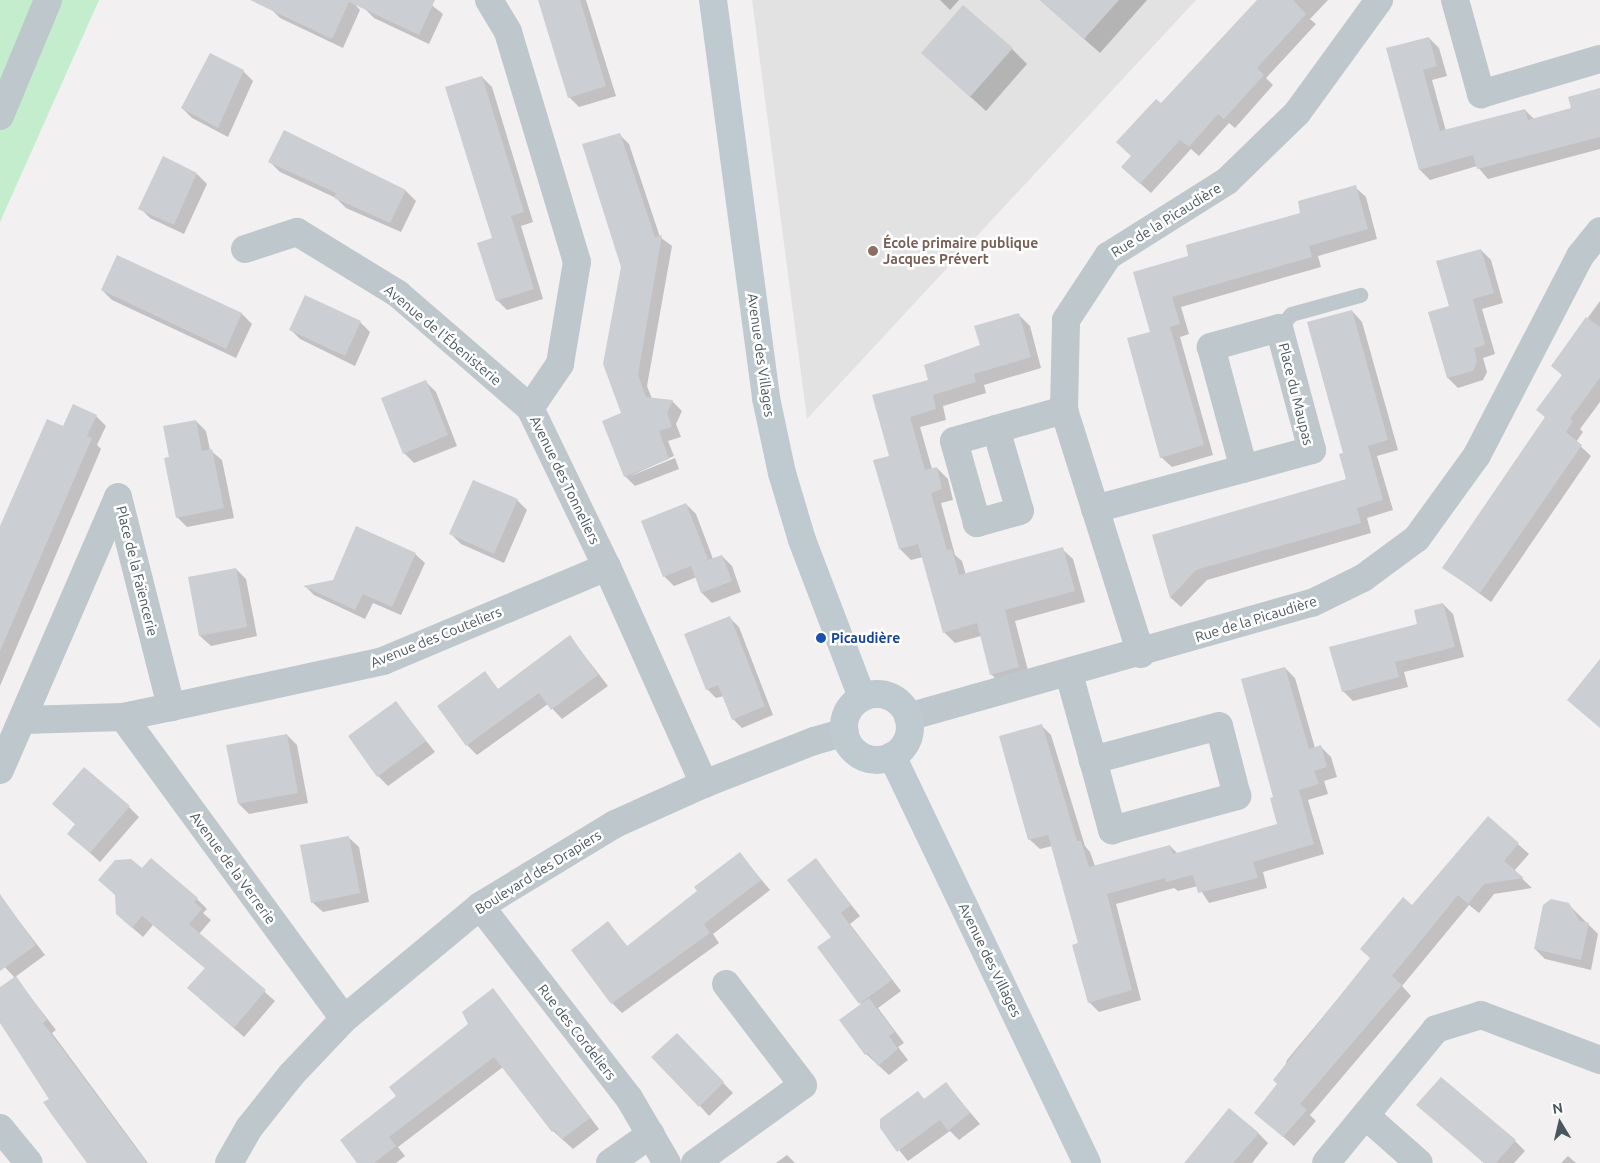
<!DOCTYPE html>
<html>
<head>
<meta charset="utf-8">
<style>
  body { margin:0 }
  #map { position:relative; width:1600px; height:1163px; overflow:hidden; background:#f3f0f1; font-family:Ubuntu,sans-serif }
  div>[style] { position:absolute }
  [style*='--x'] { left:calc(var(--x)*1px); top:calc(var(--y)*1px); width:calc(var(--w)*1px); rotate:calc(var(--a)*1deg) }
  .education>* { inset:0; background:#e3e2e2 }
  .green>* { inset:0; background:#c3edcc }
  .shadow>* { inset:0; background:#0003 }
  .building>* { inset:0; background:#cbced2 }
  .lane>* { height:15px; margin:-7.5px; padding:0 7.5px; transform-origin:7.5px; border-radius:7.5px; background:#bdc7cc }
  .street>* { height:28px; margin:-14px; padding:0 14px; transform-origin:14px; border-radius:14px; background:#bdc7cc }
  .secondary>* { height:28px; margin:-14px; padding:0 14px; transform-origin:14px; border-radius:14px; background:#becad0 }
  .secondary>.ring { margin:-14px; padding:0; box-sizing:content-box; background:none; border:28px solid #becad0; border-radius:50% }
  .dots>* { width:14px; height:14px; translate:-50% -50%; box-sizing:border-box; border:2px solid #fff; border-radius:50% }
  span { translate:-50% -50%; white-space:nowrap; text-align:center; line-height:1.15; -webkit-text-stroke:5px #fff; paint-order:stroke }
  .street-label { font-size:14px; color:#49575d }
  .education-label { font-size:14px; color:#785e54; font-weight:700 }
  .left { translate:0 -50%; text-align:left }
  .transit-label { font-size:14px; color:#164399; font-weight:700 }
  .north { position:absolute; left:1535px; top:1098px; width:50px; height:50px; -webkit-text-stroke:4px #fff; paint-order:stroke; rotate:351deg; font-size:14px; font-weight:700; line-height:20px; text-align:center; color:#49575d }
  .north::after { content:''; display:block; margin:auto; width:18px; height:22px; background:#49575d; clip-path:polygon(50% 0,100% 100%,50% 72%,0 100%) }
</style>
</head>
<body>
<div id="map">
  <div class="education">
    <i style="clip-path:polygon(752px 0,1196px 0,807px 419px)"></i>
  </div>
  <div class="green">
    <i style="clip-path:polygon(0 0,99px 0,0 222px)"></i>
  </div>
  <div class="shadow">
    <i style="clip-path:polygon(274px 0,351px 0,360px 10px,343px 48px,280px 18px,270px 8px)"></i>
    <i style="clip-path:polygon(368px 0,425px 0,443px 14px,429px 44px,374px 18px,364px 8px)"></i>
    <i style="clip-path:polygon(539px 0,586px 0,616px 96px,579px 107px,569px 97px)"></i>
    <i style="clip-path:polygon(940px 0,959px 0,950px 10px)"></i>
    <i style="clip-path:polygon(1040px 0,1147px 0,1100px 53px)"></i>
    <i style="clip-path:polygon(1259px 0,1328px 0,1310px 19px,1316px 24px,1266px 78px,1273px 85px,1235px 128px,1229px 123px,1199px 156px,1191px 149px,1151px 193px,1133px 177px,1132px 157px,1162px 105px)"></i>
    <i style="clip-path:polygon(1429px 38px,1439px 48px,1447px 76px,1432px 80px,1446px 131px,1525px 110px,1534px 119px,1572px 109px,1600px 90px,1600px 149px,1488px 179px,1477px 166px,1430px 180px,1420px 170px,1388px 49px)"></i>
    <i style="clip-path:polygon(1012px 49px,1027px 64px,986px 111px,922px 53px)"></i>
    <i style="clip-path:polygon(243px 71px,253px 81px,228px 137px,192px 118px,182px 108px)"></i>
    <i style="clip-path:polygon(482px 77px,492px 87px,533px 222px,521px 226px,543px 299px,507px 310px,497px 300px)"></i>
    <i style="clip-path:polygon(619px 134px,629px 144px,660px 237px,672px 246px,647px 386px,652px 399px,672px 401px,682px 411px,676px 424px,681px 437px,668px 441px,674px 456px,628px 477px,675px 458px,679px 469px,635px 486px,625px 476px)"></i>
    <i style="clip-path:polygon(270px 162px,406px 191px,416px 201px,401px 232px,346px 208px,336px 198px,280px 172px)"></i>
    <i style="clip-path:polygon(197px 174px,207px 184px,184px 234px,150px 218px,140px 208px)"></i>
    <i style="clip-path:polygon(1355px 187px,1366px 197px,1377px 239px,1318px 256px,1321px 267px,1181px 307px,1189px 334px,1180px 337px,1213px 455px,1172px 467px,1161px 457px,1151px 333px,1190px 257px,1301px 213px)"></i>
    <i style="clip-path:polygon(1481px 250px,1491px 260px,1503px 303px,1482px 309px,1495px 354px,1483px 358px,1487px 372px,1483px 380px,1458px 388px,1448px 378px,1451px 307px)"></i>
    <i style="clip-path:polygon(118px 256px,242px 314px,252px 324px,236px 358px,112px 300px,102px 290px)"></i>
    <i style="clip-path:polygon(1600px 301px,1600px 402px,1580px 429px,1583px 432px,1576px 442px,1591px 456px,1491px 602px,1443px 567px,1546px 418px,1538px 410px,1563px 376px,1553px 366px)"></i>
    <i style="clip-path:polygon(1352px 311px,1362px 322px,1398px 450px,1377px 456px,1393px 510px,1367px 518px,1371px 533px,1207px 580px,1181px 607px,1171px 598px,1154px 536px,1347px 480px,1344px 454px)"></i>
    <i style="clip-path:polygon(1019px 315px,1030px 326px,1041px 368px,984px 385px,986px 393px,943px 406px,946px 420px,920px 427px,932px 469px,937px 468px,948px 479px,953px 500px,941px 503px,955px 555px,962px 561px,966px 575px,1062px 549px,1073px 559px,1085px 602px,1015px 621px,1030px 678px,1002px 685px,991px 674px,981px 636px,955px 643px,944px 632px,923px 557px,911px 560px,900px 549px,874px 461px,891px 456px,874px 396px,929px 381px,982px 346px)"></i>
    <i style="clip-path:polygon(360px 322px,370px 332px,355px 366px,300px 339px,290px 329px)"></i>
    <i style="clip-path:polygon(426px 382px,436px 392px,457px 446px,414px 463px,404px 453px)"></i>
    <i style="clip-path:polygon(96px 416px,106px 426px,97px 445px,101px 449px,0 686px,0 530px,64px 428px)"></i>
    <i style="clip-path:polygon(196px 421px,206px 431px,210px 450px,222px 460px,234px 518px,187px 527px,177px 517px,170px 458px)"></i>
    <i style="clip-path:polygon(517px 500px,527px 510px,504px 563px,461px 544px,451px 534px)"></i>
    <i style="clip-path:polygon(686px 504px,696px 514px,713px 559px,722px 556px,732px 566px,741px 592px,712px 603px,702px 593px,697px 577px,674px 586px,664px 576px)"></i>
    <i style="clip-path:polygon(415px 554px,425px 563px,401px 615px,373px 603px,365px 619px,314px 595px,306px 587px,334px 582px)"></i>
    <i style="clip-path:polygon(236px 569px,246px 579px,257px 636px,211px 646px,200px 636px)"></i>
    <i style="clip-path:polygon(1443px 604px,1453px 614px,1464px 657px,1404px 672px,1408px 687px,1353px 701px,1343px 691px)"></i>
    <i style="clip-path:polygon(730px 618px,739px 627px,773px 715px,742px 728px,733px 719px,724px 696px,716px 698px,707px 689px)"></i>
    <i style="clip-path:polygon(570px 637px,608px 686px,562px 719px,548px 704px,477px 755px,467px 745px,484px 673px,499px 690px)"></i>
    <i style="clip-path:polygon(1285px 668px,1295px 678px,1315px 748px,1321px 747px,1331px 757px,1337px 777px,1324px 781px,1328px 794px,1308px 800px,1324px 854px,1263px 872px,1267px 888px,1209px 903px,1198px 886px,1178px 891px,1174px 888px,1116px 904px,1141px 1000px,1099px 1012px,1089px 1002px,1080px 944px,1052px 846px,1040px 849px,1029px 839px,1041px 725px,1051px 735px,1085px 846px,1090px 852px,1095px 866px,1170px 846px,1178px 854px,1278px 824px,1275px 798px)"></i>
    <i style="clip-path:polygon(396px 703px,435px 752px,388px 786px,378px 776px)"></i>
    <i style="clip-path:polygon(287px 735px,297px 745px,308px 803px,249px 814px,239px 804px)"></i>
    <i style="clip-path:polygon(54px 804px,129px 807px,139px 817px,100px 862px,69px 834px,76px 825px)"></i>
    <i style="clip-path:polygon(1488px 818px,1529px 854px,1514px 871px,1532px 888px,1494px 894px,1479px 913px,1469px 905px,1402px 986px,1411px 996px,1310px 1115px,1316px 1121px,1294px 1146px,1256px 1113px,1279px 1085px,1287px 1060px)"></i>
    <i style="clip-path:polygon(348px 837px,359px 847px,369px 902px,323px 912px,312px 902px)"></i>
    <i style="clip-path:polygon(740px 854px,770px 890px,713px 934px,719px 943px,622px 1013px,612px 1003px,607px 923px,628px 947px,699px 892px)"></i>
    <i style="clip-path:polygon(816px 860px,860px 916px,850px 924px,901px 991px,878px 1008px,904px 1043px,898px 1047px,908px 1060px,889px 1075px,866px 1054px,862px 1005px,819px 948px,832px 937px)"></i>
    <i style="clip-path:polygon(142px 870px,197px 899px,207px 909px,203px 913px,211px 920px,199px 934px,275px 1001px,244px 1037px,199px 998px,206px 969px,153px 925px,143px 937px,128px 924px)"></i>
    <i style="clip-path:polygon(6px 904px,45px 955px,15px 977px,56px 1030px,52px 1033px,148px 1163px,90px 1163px,0 1021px,0 989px,15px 978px,0 962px,0 908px)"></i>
    <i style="clip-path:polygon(1568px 904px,1598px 934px,1591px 970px,1545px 959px,1535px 949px)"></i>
    <i style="clip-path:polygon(493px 989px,599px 1129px,573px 1149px,553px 1131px,503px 1067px,398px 1147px,405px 1156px,396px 1163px,359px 1163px,398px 1097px,470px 1024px)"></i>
    <i style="clip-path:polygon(677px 1035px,733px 1093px,709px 1116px,700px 1106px)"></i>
    <i style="clip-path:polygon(946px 1084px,980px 1124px,959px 1140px,950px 1131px,908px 1161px,881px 1128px,917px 1092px,925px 1100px)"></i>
    <i style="clip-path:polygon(1418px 1105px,1515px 1141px,1525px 1151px,1514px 1163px,1484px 1163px)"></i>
    <i style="clip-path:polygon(1258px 1133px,1268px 1143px,1252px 1163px,1195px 1163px)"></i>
    <i style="clip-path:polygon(787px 1155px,795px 1163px,776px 1163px)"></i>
    <i style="clip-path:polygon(1568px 1156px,1576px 1163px,1561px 1163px)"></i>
  </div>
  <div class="building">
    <i style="clip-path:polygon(250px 0,435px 0,419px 35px,349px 2px,332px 39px)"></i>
    <i style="clip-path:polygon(538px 0,580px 0,606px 86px,568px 98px)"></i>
    <i style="clip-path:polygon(1040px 0,1119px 0,1084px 39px)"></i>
    <i style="clip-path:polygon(1257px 0,1293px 0,1306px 14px,1257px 68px,1264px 75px,1224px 119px,1218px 114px,1189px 147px,1180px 140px,1140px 184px,1121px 167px,1131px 156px,1116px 142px,1156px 99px,1161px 103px)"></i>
    <i style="clip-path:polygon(963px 5px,1013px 48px,970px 97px,921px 53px)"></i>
    <i style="clip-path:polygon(1429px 37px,1437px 66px,1423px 70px,1440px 131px,1525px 109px,1528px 120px,1571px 108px,1568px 97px,1600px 88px,1600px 137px,1477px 169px,1473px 155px,1419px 170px,1386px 48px)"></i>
    <i style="clip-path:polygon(210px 53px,244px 70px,218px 128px,181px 108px)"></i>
    <i style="clip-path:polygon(482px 76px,524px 212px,511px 216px,534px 289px,496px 301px,477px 243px,492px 238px,445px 87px)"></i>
    <i style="clip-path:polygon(284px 130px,406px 190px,390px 223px,334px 198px,336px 193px,268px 162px)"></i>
    <i style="clip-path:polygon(620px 133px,655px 237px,662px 235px,638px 375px,646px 397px,673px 400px,667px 413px,672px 427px,659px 431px,669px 459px,624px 477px,602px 421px,621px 413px,603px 364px,621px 267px,582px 144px)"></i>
    <i style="clip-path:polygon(163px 156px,197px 173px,174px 225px,138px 209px)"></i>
    <i style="clip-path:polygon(1356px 185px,1368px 229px,1309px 246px,1312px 257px,1172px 297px,1180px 324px,1170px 327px,1204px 445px,1160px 458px,1127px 338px,1150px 332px,1133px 272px,1188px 256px,1186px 245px,1300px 213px,1298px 201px)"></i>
    <i style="clip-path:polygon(1481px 249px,1494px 293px,1473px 299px,1485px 345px,1474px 348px,1477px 361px,1473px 371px,1447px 378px,1428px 312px,1449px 306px,1436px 261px)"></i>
    <i style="clip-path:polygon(117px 255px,242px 313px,226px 349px,101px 290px)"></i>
    <i style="clip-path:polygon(305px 295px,361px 321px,345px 356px,289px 330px)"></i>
    <i style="clip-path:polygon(1352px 310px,1388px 440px,1368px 446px,1383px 500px,1357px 508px,1361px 523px,1196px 570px,1170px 598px,1152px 535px,1346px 479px,1339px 454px,1343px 453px,1307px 322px)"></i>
    <i style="clip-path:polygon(1019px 313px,1031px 357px,974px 374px,976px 382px,933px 395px,936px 409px,910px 417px,925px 470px,937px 467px,942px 489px,931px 493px,947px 550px,952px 549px,959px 575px,1063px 547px,1075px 591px,1005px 610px,1019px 667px,990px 675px,977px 623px,943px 633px,918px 544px,899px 549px,873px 460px,889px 456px,872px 395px,928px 380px,924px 365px,980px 345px,974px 326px)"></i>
    <i style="clip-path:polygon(1586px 317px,1600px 327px,1600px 378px,1570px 419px,1573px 421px,1566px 432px,1582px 445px,1480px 593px,1442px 568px,1545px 417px,1536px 410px,1562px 375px,1551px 366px)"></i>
    <i style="clip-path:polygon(426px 380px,448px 435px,403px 454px,381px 398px)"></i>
    <i style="clip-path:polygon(73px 404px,97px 415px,87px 436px,92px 438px,0 651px,0 526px,47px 419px,63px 426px)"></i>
    <i style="clip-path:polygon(196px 420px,202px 451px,212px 449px,224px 508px,176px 518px,164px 458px,169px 457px,163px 426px)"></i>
    <i style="clip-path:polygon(473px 480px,518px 499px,494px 554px,449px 534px)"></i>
    <i style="clip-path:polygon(686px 503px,708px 559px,701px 562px,722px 555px,732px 581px,701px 593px,691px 566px,663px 577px,641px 521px)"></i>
    <i style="clip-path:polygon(356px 526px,416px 553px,392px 607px,363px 594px,355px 610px,303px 586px,333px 580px)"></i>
    <i style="clip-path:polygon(236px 568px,247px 627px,199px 636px,188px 577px)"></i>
    <i style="clip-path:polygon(1443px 603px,1455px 647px,1395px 662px,1399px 677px,1342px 692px,1329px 647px,1417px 624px,1414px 610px)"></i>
    <i style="clip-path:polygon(730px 616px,765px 706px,732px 720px,718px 685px,706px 690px,684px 634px)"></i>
    <i style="clip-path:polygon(570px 635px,598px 675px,551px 710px,539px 693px,466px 746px,437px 706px,485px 671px,498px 689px)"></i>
    <i style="clip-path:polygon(1600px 659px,1600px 728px,1567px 700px)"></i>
    <i style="clip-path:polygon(1285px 667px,1309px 749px,1321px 745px,1327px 767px,1314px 771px,1319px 784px,1299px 790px,1314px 844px,1253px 862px,1258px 878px,1198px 893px,1193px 875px,1166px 882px,1165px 878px,1107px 894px,1132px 990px,1088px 1003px,1072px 945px,1078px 943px,1048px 835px,1028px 840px,999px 736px,1042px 724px,1077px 841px,1081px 841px,1089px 867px,1170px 845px,1173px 854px,1277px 824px,1270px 798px,1273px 797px,1241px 679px)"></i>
    <i style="clip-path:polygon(396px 701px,426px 741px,377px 777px,348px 736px)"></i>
    <i style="clip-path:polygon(287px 734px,298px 793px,238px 804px,226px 745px)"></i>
    <i style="clip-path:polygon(84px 767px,130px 806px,90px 853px,67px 834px,75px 824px,52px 804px)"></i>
    <i style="clip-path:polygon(1488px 816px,1519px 843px,1504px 861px,1524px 878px,1484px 884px,1468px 904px,1458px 895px,1392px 976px,1402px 985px,1300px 1104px,1307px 1110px,1283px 1137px,1254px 1113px,1277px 1084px,1273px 1080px,1370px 958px,1360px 949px,1403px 897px,1412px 905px)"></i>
    <i style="clip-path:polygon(349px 836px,360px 893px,311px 903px,300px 845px)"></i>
    <i style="clip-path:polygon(740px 852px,761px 880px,704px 924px,710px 933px,611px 1004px,571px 950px,608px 921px,627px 946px,697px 891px,694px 887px)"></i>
    <i style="clip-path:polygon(151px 858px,198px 898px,194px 902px,202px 909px,189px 924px,266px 990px,234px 1028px,187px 988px,205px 968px,142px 916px,132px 928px,116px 914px,115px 895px,98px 880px,115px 860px,131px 859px,142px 868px)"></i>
    <i style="clip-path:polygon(816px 858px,851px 905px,841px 913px,892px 980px,859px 1004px,817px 947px,831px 937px,787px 880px)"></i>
    <i style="clip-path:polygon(0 894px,36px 945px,0 971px)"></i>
    <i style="clip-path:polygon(1551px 899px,1569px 903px,1580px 921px,1589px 923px,1581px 960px,1534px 949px,1543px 905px)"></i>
    <i style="clip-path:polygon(16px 976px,47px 1020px,43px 1023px,147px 1163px,87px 1163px,52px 1115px,43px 1102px,49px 1099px,0 1023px,0 987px)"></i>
    <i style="clip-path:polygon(493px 988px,590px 1118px,562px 1139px,554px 1130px,552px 1132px,494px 1057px,389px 1137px,396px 1146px,374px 1163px,357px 1163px,340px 1140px,396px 1096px,389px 1087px,468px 1024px,462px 1012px)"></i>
    <i style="clip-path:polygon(869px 998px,895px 1032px,889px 1036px,898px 1049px,878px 1066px,868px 1053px,865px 1055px,839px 1020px)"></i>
    <i style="clip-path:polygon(677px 1033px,724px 1082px,699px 1107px,651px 1057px)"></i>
    <i style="clip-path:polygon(1441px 1077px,1516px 1140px,1496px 1163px,1484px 1163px,1416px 1105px)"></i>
    <i style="clip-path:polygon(946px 1082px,970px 1113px,948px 1131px,940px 1120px,897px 1152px,880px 1128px,880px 1119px,918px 1091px,924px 1099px)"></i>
    <i style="clip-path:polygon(1229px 1108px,1259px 1133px,1233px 1163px,1184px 1163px)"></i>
  </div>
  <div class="lane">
    <i style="--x:1279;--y:328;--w:18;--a:-49"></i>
    <i style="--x:1291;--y:314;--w:72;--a:-15.4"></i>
  </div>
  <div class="street">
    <i style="--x:489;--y:0;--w:37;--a:59"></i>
    <i style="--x:508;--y:32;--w:240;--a:73.3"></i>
    <i style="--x:577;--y:262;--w:103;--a:99.5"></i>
    <i style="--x:560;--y:364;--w:53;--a:124.3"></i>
    <i style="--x:530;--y:408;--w:177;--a:64.2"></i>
    <i style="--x:607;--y:567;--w:238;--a:65.9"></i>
    <i style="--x:1455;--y:0;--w:98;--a:74.5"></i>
    <i style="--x:1481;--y:94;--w:124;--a:-16.4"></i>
    <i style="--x:0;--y:116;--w:126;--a:-67.5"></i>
    <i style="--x:245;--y:249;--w:55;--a:-18.1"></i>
    <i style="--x:297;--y:232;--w:119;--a:31.5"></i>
    <i style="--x:398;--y:294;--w:174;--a:40.8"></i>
    <i style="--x:996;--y:429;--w:85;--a:73.7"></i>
    <i style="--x:1020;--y:511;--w:45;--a:164.4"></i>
    <i style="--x:977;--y:523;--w:85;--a:-105.7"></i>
    <i style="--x:954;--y:441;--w:44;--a:-15.9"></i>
    <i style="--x:996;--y:429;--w:71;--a:-15.6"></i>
    <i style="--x:1095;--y:509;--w:225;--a:-15.2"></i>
    <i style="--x:1312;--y:450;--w:126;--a:-105.1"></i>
    <i style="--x:1279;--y:328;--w:71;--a:164.4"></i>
    <i style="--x:1211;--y:347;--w:126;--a:74.9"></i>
    <i style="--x:1141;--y:654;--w:256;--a:-107.5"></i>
    <i style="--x:1064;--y:410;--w:90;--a:-88.7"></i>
    <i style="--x:1066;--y:320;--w:77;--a:-56.7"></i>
    <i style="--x:1108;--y:256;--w:141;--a:-32.2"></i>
    <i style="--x:1227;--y:181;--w:98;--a:-44.2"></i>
    <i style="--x:1297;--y:113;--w:140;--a:-54"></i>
    <i style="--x:1069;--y:674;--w:89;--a:74.4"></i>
    <i style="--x:1093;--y:760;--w:73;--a:74.8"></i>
    <i style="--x:1112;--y:830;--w:130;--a:-15.2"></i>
    <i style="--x:1237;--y:796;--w:72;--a:-104.4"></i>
    <i style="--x:1219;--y:726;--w:131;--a:164.9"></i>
    <i style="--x:171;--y:707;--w:217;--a:-12.2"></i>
    <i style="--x:383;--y:661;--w:243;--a:-22.8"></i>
    <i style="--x:123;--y:717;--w:374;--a:53.8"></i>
    <i style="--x:908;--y:717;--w:420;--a:-15.8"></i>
    <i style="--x:1312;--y:603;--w:57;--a:-26.1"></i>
    <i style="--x:1363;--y:578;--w:67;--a:-36.5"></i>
    <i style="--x:1417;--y:538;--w:102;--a:-54.1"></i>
    <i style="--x:1477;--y:455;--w:224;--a:-62.6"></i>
    <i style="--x:1580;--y:256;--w:32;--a:-51"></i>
    <i style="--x:0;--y:770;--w:297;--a:-66.6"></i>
    <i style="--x:118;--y:497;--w:217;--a:75.8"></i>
    <i style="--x:171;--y:707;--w:49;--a:168.2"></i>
    <i style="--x:123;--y:717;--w:100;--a:178.3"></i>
    <i style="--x:480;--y:906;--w:243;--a:52.2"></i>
    <i style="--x:629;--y:1098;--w:75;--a:59.7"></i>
    <i style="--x:1367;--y:1117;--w:69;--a:41.5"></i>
    <i style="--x:0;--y:1128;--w:45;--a:50.4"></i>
    <i style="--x:229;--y:1163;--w:40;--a:-60.3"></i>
    <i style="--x:249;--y:1128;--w:68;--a:-51.6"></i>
    <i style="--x:291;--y:1075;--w:77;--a:-46.6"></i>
    <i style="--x:344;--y:1019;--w:177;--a:-39.7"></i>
    <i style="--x:480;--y:906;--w:158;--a:-31.3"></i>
    <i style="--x:615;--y:824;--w:98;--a:-24.2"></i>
    <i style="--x:704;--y:784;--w:118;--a:-21.4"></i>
    <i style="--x:814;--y:741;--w:32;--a:-16"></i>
    <i style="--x:610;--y:1163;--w:50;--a:-35.3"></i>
    <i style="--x:695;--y:1163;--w:133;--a:-35.8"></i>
    <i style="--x:803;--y:1085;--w:127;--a:-127.3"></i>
    <i style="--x:1326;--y:1163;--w:173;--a:-50.6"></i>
    <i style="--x:1436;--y:1029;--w:47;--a:-17.3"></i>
    <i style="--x:1481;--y:1015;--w:127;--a:20.7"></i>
  </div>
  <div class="secondary">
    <i style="--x:713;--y:0;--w:402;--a:82.4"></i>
    <i style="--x:766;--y:398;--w:77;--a:78"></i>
    <i style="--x:782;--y:473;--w:70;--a:73.4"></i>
    <i style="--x:802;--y:540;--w:168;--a:69.1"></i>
    <i class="ring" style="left:844px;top:694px;width:38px;height:38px"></i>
    <i style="--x:892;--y:756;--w:451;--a:64.4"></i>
  </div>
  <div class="dots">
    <i style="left:873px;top:251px;background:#8d6e63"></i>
    <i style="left:821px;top:638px;background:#1a4fb4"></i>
  </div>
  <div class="street-label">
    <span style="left:1166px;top:220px;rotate:-32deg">Rue de la Picaudière</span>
    <span style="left:443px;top:335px;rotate:40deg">Avenue de l'Ébenisterie</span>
    <span style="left:761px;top:355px;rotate:82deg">Avenue des Villages</span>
    <span style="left:1296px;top:394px;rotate:76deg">Place du Maupas</span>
    <span style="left:565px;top:480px;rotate:64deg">Avenue des Tonneliers</span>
    <span style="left:137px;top:571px;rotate:76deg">Place de la Faïencerie</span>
    <span style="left:1256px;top:619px;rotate:-17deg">Rue de la Picaudière</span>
    <span style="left:436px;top:637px;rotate:-22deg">Avenue des Couteliers</span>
    <span style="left:233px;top:868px;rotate:54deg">Avenue de la Verrerie</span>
    <span style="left:538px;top:872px;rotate:-32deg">Boulevard des Drapiers</span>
    <span style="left:990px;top:960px;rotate:64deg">Avenue des Villages</span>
    <span style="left:577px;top:1032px;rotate:52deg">Rue des Cordeliers</span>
  </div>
  <div class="education-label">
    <span class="left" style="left:883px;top:251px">École primaire publique<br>Jacques Prévert</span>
  </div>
  <div class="transit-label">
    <span class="left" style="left:831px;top:638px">Picaudière</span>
  </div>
  <div class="north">N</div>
</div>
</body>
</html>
